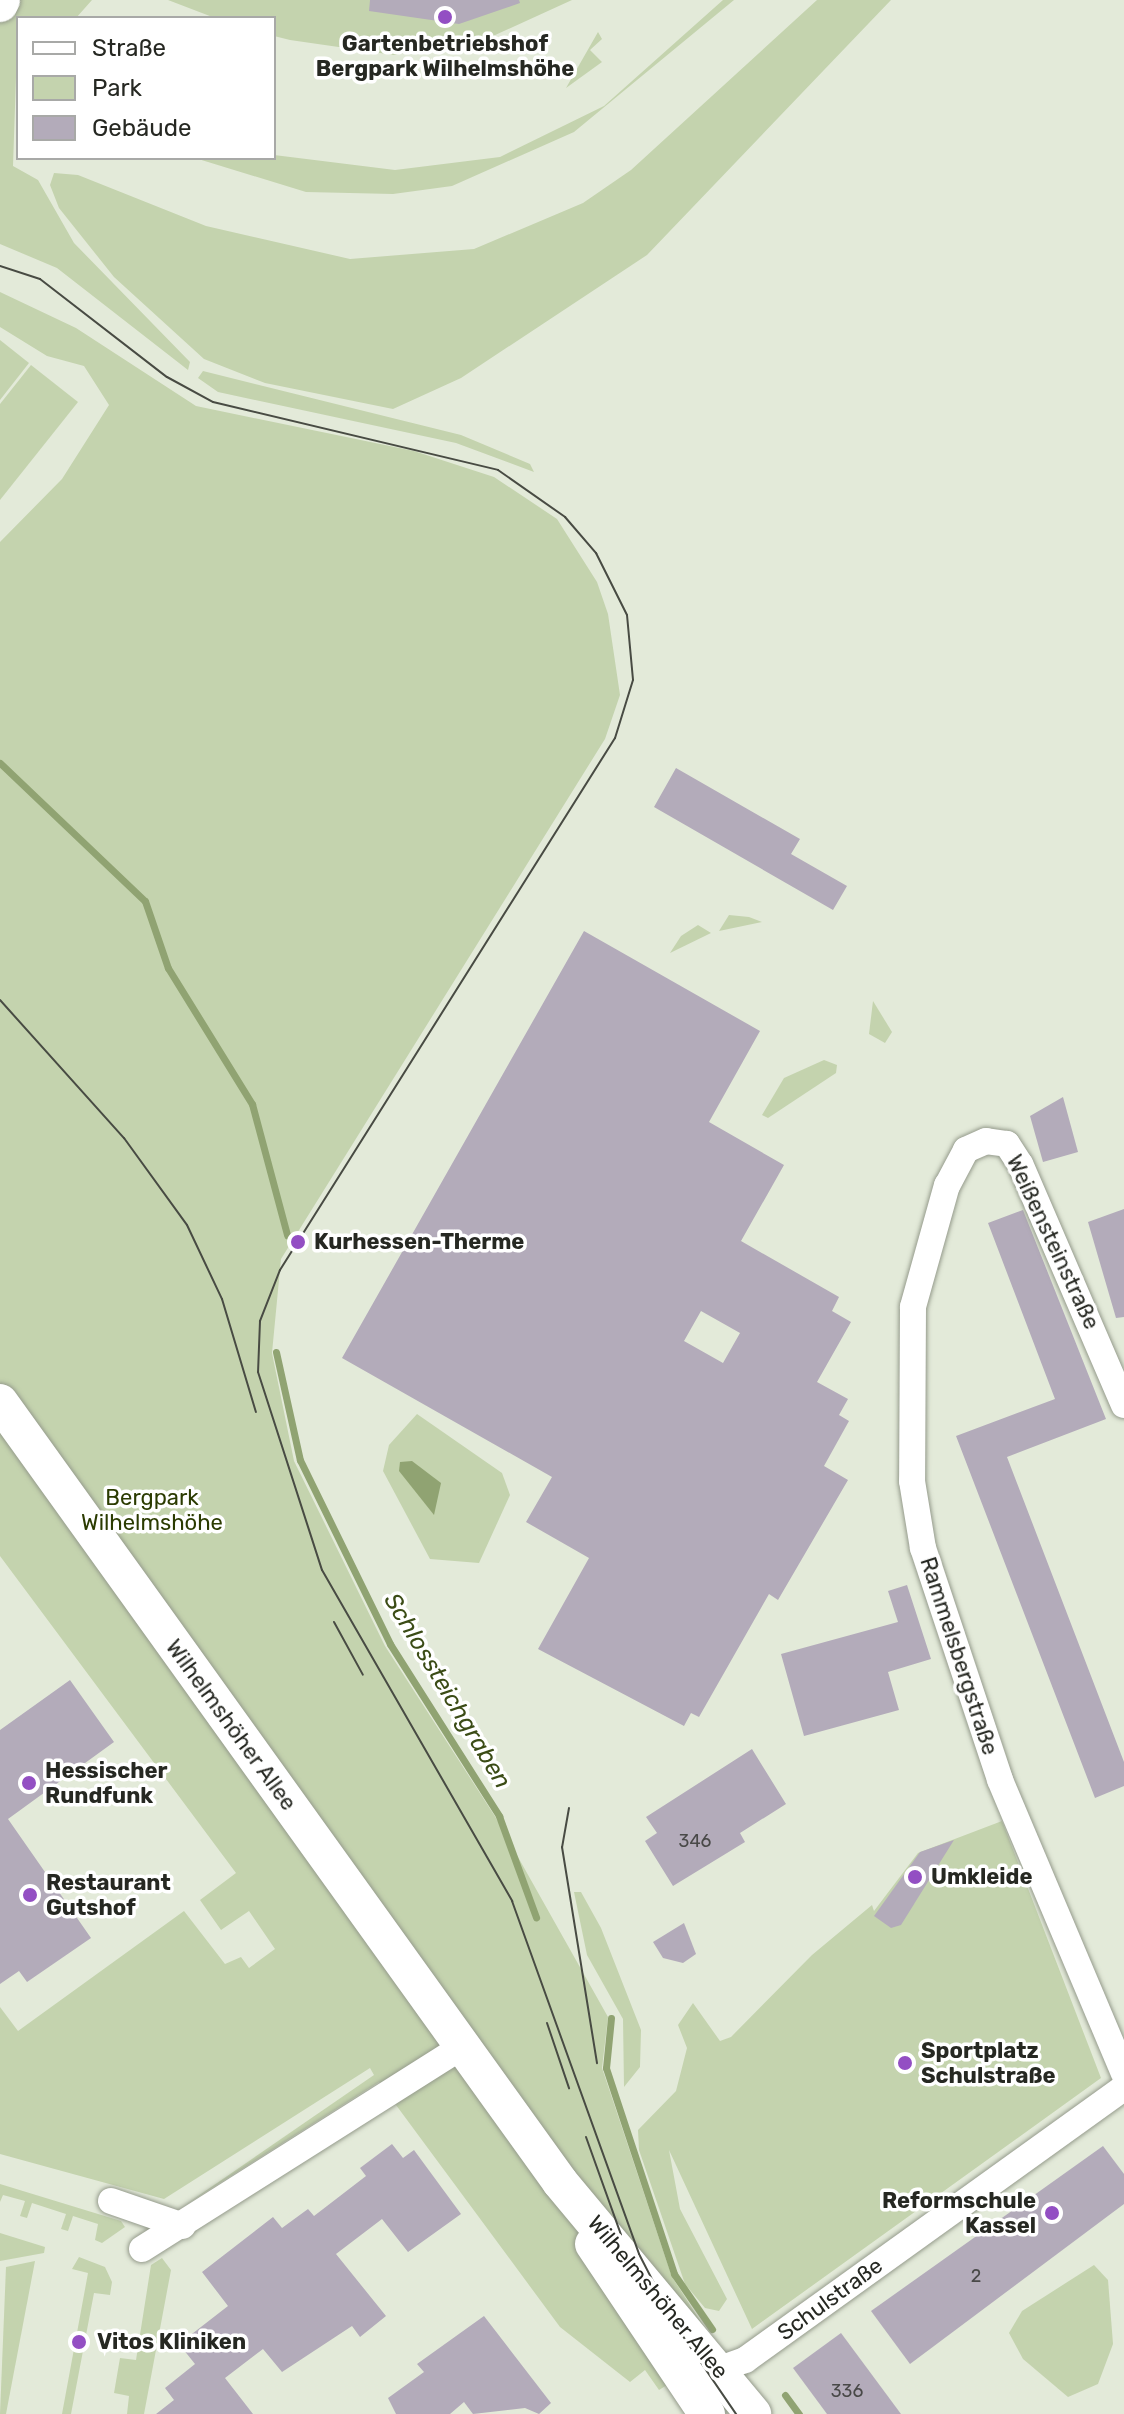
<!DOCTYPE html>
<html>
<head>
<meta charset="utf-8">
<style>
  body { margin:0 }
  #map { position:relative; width:1124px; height:2414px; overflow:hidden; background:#e3ead9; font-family:Rubik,sans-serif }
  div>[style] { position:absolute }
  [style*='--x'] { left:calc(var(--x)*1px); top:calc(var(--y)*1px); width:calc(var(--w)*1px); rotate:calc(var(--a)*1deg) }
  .green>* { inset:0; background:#c4d3ae }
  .water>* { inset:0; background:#90a372 }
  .stream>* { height:7px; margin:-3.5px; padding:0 3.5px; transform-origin:3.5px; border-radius:3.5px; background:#90a372 }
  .building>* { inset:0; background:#b3abba }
  .roads { filter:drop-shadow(0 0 2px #959b8c) drop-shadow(0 0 2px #959b8c) }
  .minor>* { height:26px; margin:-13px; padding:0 13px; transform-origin:13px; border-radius:13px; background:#fff }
  .secondary>* { height:36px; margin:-18px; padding:0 18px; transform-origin:18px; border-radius:18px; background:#fff }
  .tram>* { height:2px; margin:-1px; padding:0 1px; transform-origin:1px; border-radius:1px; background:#484b43 }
  .dots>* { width:22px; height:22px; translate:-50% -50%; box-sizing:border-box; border:4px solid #fff; border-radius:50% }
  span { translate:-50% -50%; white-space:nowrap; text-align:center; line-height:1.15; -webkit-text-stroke:7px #fff; paint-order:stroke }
  .number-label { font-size:18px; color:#494948 }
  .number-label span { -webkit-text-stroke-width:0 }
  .poi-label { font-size:22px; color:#262822; font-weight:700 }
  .left { translate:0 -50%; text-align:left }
  .right { translate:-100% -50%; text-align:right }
  .street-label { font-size:22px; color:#262822 }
  .park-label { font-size:22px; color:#2b3b01 }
  .water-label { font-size:24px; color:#3b4c16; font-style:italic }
  .legend { position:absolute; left:16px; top:16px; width:260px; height:144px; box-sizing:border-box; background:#fff; border:2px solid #a8a9a7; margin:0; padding:10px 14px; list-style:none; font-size:24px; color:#262822 }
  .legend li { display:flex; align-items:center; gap:16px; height:40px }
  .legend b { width:40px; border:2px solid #a8a9a7 }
</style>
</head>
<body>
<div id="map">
  <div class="green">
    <i style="clip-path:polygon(0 0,92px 0,76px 18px,18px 18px,13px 166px,38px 180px,74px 243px,190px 362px,188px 370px,57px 268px,0 244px)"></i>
    <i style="clip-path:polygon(168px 0,572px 0,493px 36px,394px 55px,290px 40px,274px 36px,274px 18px,215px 18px)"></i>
    <i style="clip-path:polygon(723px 0,734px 0,574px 132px,452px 186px,393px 194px,306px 192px,195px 158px,274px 155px,395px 170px,500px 157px,604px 106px)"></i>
    <i style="clip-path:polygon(817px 0,891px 0,647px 255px,461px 378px,393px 409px,265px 383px,204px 359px,114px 277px,59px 208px,50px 185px,54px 173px,78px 175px,206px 226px,350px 259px,474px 249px,583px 203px,631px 170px)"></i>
    <i style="clip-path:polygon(598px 32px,602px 39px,590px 50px,602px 62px,566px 88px)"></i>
    <i style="clip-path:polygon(0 292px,76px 328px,196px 406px,414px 451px,494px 477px,557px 519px,597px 582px,608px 614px,620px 695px,605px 739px,281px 1259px,272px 1353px,294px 1461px,385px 1646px,496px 1818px,608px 2017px,602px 2068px,672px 2277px,703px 2325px,657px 2361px,667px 2385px,659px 2390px,645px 2370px,630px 2382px,560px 2327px,379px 2082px,185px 2205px,374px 2075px,370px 2068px,164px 2199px,0 2154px,0 2007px,18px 2031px,184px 1911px,225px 1964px,241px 1957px,249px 1968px,275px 1949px,249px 1911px,221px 1930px,200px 1900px,236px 1873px,0 1556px,0 542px,62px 479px,109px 405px,84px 366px,47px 356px,0 327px)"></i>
    <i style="clip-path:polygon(0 340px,29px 363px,0 400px)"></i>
    <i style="clip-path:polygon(31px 365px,78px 402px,0 500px,0 404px)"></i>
    <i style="clip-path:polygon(203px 371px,461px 435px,530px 464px,534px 472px,456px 443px,218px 392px,198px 378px)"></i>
    <i style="clip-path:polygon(729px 915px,749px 917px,762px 922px,719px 931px)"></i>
    <i style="clip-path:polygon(698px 925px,711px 933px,670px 953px,681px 936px)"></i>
    <i style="clip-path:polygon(873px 1001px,892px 1032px,885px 1043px,869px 1034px)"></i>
    <i style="clip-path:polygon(824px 1060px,837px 1065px,836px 1073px,768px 1118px,762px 1115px,784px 1078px)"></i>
    <i style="clip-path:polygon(417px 1414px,502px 1473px,510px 1495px,479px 1563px,430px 1559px,383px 1471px,389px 1445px)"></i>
    <i style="clip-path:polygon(1002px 1821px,1101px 2078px,752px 2329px,669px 2150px,680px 2209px,727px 2299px,719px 2311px,705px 2308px,685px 2284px,639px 2150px,638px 2130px,676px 2091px,687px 2048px,678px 2025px,693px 2003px,720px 2041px,731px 2037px,812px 1955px,872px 1905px,874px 1911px,918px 1853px)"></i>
    <i style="clip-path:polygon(574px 1892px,581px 1892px,601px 1928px,641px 2030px,640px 2067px,624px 2087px,623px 2019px,587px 1955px)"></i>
    <i style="clip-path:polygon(0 2184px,121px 2221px,125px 2227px,102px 2243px,95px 2240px,98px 2224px,73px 2216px,68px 2231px,61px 2229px,66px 2214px,32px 2203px,27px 2218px,20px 2216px,25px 2201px,3px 2195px,0 2202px)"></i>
    <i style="clip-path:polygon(0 2233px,45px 2247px,44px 2253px,0 2261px)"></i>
    <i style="clip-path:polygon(79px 2257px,105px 2267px,112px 2282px,110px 2295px,94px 2293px,71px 2414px,62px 2414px,88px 2273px,72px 2269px)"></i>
    <i style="clip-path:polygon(162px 2258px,171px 2270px,144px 2414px,127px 2414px,129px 2396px,114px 2393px,120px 2358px,136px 2360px,151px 2265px)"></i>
    <i style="clip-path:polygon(35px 2261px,6px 2414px,0 2414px,6px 2267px)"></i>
    <i style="clip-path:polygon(1094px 2265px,1108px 2280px,1113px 2344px,1098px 2384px,1068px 2397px,1023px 2359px,1009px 2333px,1022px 2311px)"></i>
  </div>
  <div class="water">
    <i style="clip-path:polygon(412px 1461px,441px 1483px,434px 1515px,399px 1471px,400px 1462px)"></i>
  </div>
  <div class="stream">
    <i style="--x:0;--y:763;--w:200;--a:43.6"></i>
    <i style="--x:145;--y:901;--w:71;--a:71.1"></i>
    <i style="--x:168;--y:968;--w:160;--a:58.3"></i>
    <i style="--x:252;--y:1104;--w:136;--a:75"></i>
    <i style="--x:276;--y:1352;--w:111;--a:77.5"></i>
    <i style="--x:300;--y:1460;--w:205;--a:63.9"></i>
    <i style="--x:390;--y:1644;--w:204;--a:57.6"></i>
    <i style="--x:499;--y:1816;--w:108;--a:69.9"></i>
    <i style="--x:611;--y:2018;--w:50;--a:95.7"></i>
    <i style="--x:606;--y:2068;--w:217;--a:71.7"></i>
    <i style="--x:674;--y:2274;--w:67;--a:55.4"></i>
    <i style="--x:785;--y:2395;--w:24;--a:54"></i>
  </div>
  <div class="building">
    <i style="clip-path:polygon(370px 0,519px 0,520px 3px,459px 24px,369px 11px)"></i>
    <i style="clip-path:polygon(676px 768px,800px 839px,791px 854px,847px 886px,833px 910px,654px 807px)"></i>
    <i style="clip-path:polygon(evenodd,584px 931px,760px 1031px,709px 1122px,784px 1165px,741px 1241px,839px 1297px,832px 1311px,851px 1322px,817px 1382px,848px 1399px,839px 1415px,849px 1421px,824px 1466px,848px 1480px,778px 1600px,769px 1594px,699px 1717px,691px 1713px,684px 1726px,538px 1649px,589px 1558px,526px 1522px,552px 1477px,342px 1358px,584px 931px,701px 1311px,740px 1333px,723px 1363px,684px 1341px,701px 1311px)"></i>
    <i style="clip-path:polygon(1063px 1097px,1078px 1152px,1043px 1162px,1030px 1116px)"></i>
    <i style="clip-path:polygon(1124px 1209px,1124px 1317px,1116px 1318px,1088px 1222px)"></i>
    <i style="clip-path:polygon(1023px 1210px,1106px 1419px,1007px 1457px,1124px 1762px,1124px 1786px,1095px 1798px,956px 1436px,1055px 1399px,988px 1223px)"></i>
    <i style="clip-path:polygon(907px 1585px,931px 1659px,888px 1672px,899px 1710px,804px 1736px,781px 1654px,898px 1622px,888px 1591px)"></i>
    <i style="clip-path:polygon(70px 1680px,114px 1742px,8px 1819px,91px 1938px,27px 1982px,19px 1971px,0 1984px,0 1730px)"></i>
    <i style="clip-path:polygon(752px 1749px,786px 1804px,740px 1833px,745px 1842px,673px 1886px,645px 1841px,657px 1833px,646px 1817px)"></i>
    <i style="clip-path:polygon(954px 1840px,901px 1925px,891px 1928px,874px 1916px,920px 1852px)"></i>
    <i style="clip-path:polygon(684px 1923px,696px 1954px,683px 1963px,663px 1958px,653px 1942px)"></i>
    <i style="clip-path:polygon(392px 2144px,403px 2158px,414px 2150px,461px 2214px,408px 2252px,382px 2219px,336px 2254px,386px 2316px,360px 2337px,352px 2326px,282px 2372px,263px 2349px,225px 2378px,253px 2414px,156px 2414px,174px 2400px,165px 2388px,195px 2364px,179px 2344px,228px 2306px,202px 2272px,273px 2217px,282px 2228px,308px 2209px,314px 2216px,366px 2176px,360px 2168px)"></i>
    <i style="clip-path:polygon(1103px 2146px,1124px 2174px,1124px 2204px,910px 2364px,871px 2311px)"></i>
    <i style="clip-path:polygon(484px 2316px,551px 2403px,539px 2414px,525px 2408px,473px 2414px,464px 2402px,450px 2414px,396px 2414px,388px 2398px,424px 2372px,417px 2364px)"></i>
    <i style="clip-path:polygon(841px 2333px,901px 2414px,827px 2414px,793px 2368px)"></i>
  </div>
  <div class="roads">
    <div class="minor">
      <i style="--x:1124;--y:1405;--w:262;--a:-113.3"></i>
      <i style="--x:1020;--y:1164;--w:24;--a:-123"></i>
      <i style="--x:1007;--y:1144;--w:21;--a:-172"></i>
      <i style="--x:986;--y:1141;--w:22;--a:156"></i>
      <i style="--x:966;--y:1150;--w:40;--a:118"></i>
      <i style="--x:947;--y:1185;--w:127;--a:105.6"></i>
      <i style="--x:913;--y:1307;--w:174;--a:90.3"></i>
      <i style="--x:912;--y:1481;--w:68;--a:80.7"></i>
      <i style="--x:923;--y:1548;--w:244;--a:71.6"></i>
      <i style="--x:1000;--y:1780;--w:318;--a:67.1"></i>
      <i style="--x:111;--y:2201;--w:76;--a:19.1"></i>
      <i style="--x:142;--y:2249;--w:378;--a:-32.3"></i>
      <i style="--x:703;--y:2375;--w:45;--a:-19.7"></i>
      <i style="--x:745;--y:2360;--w:467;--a:-35.7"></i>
    </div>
    <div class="secondary">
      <i style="--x:0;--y:4;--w:4;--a:-63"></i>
      <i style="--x:0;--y:1402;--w:960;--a:54.32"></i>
      <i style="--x:560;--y:2182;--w:302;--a:50.2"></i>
      <i style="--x:593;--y:2244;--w:205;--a:56.2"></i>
    </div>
  </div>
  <div class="tram">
    <i style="--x:0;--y:266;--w:42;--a:18"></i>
    <i style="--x:40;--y:279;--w:160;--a:37.7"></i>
    <i style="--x:167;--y:377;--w:52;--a:28.5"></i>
    <i style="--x:213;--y:402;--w:293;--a:13.4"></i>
    <i style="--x:498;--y:470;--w:82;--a:35"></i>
    <i style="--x:565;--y:517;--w:48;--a:49.3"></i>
    <i style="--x:596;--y:553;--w:69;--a:63.4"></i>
    <i style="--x:627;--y:615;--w:65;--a:84.7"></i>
    <i style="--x:633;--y:680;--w:61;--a:107.2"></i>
    <i style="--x:615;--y:738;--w:629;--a:122.2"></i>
    <i style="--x:280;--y:1270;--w:55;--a:111.4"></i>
    <i style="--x:260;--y:1321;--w:51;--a:92.2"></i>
    <i style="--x:258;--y:1372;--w:208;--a:72.1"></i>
    <i style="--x:322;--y:1570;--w:382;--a:60.1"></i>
    <i style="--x:512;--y:1901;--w:375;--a:70.2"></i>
    <i style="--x:639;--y:2254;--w:81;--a:62.8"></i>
    <i style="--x:676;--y:2326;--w:107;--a:55.7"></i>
    <i style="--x:0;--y:1000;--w:186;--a:48.1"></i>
    <i style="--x:124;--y:1138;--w:107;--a:54.1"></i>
    <i style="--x:187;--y:1225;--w:82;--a:64.7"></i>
    <i style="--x:222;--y:1299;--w:118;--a:73.3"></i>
    <i style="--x:334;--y:1622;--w:60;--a:61.3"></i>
    <i style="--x:569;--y:1808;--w:40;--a:100"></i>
    <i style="--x:562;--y:1847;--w:219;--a:80.8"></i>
    <i style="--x:547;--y:2023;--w:69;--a:71.3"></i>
    <i style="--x:586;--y:2137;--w:104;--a:70.3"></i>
  </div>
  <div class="dots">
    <i style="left:445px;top:17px;background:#934fc3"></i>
    <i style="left:298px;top:1242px;background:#934fc3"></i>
    <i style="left:29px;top:1783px;background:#934fc3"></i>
    <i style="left:915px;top:1877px;background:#934fc3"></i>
    <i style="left:30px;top:1895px;background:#934fc3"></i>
    <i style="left:905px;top:2063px;background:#934fc3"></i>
    <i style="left:1052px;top:2213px;background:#934fc3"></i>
    <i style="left:79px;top:2342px;background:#934fc3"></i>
  </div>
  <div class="number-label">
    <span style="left:695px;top:1841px">346</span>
    <span style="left:976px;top:2276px">2</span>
    <span style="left:847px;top:2391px">336</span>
  </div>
  <div class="poi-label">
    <span style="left:445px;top:56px">Gartenbetriebshof<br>Bergpark Wilhelmshöhe</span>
    <span class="left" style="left:314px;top:1242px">Kurhessen-Therme</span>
    <span class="left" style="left:45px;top:1783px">Hessischer<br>Rundfunk</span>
    <span class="left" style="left:931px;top:1877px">Umkleide</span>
    <span class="left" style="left:46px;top:1895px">Restaurant<br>Gutshof</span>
    <span class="left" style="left:921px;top:2063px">Sportplatz<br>Schulstraße</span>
    <span class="right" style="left:1036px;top:2213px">Reformschule<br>Kassel</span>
    <span class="left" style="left:97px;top:2342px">Vitos Kliniken</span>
  </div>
  <div class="street-label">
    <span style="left:1053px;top:1242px;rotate:65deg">Weißensteinstraße</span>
    <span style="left:959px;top:1656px;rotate:72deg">Rammelsbergstraße</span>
    <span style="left:231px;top:1725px;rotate:54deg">Wilhelmshöher Allee</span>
    <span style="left:658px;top:2297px;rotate:50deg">Wilhelmshöher Allee</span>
    <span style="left:830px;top:2299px;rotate:-36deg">Schulstraße</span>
  </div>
  <div class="park-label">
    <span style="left:152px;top:1510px">Bergpark<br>Wilhelmshöhe</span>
  </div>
  <div class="water-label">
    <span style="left:447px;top:1691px;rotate:59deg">Schlossteichgraben</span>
  </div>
  <ul class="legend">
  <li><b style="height:10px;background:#fff"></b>Straße</li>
  <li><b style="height:22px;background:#c4d3ae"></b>Park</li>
  <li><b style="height:22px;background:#b3abba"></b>Gebäude</li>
  </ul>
</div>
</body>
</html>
